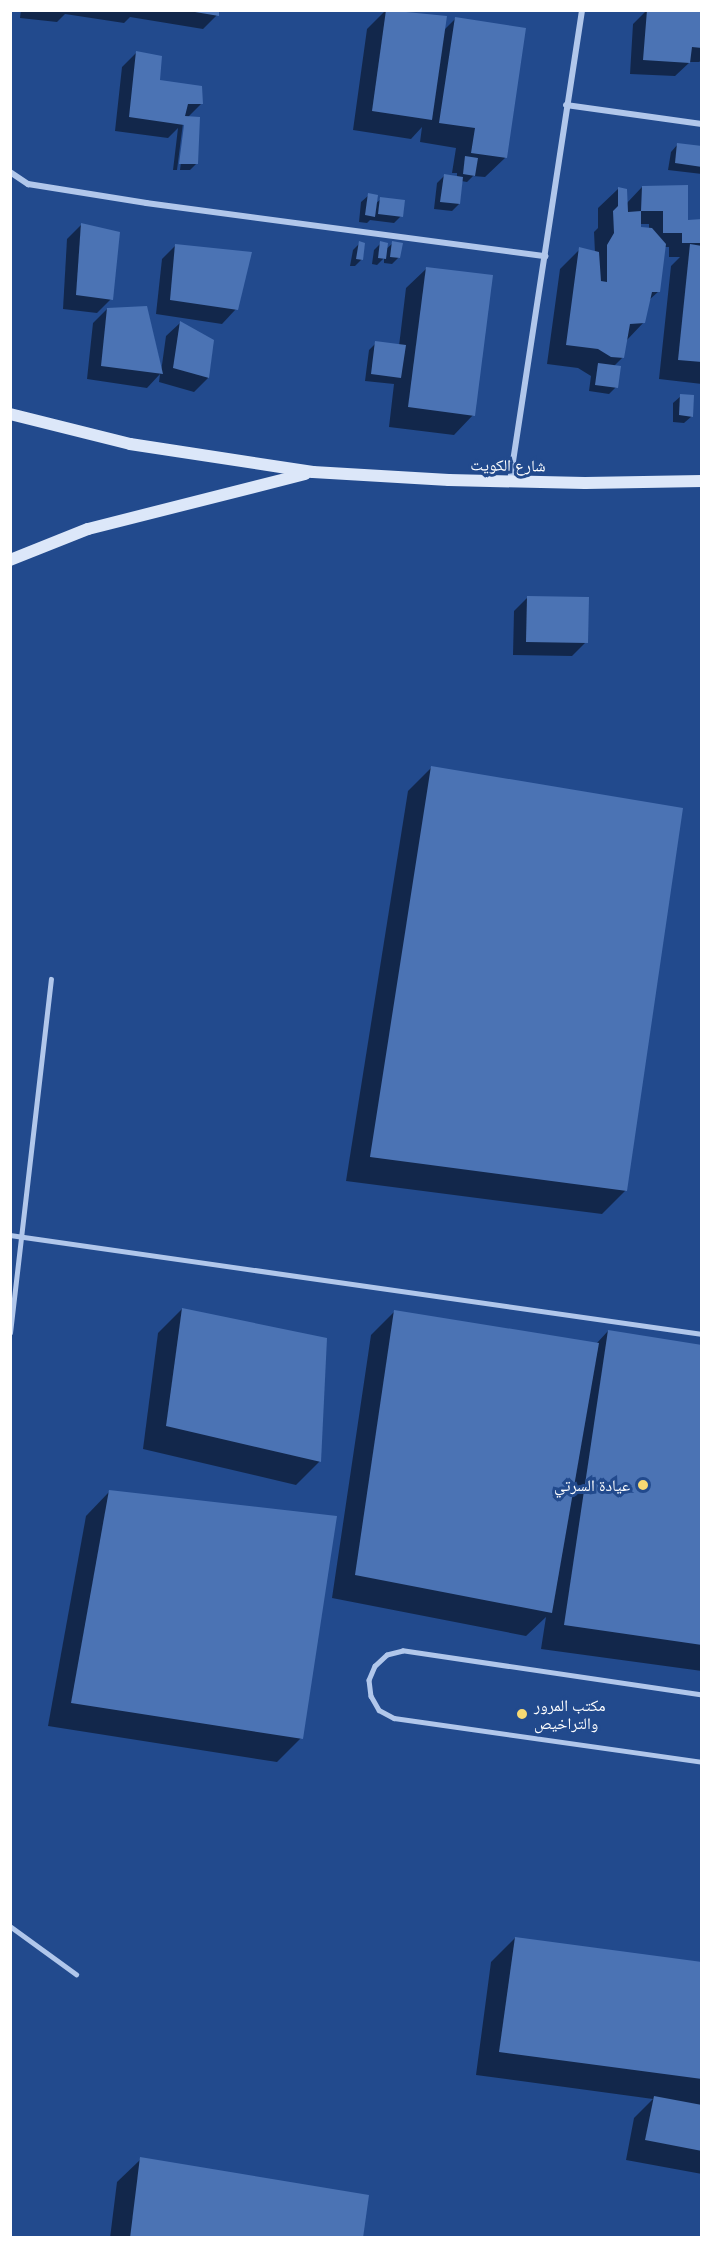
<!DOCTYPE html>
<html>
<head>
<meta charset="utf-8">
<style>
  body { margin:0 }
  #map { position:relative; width:712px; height:2248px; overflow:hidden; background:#224a8d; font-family:"Open Sans","Noto Naskh Arabic",sans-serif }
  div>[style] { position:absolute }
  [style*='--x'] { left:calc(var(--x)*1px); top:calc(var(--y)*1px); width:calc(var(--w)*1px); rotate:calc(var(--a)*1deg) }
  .shadow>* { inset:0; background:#0007 }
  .building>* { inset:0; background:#4b73b4 }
  .service>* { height:4.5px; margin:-2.25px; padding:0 2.25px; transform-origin:2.25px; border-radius:2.25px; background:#b1c7eb }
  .minor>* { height:6px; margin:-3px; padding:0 3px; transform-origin:3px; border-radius:3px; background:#b1c7eb }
  .secondary>* { height:12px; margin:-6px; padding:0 6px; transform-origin:6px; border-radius:6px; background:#dce7f9 }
  .dots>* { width:16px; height:16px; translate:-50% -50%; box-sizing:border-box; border:3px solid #224a8d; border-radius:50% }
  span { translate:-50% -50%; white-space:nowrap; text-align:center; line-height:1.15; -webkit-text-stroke:6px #224a8d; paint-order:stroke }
  .street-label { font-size:16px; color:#fff }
  .poi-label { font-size:16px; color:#fff }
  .right { translate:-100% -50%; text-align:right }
  .left { translate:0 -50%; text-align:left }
  .frame { position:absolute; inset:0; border:12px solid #fff; pointer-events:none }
</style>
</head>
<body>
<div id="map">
  <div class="shadow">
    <i style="clip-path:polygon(21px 10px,217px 10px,217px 15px,203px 29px,130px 17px,124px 23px,65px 14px,57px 22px,20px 18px)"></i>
    <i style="clip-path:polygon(386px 10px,445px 18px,443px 31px,455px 19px,505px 158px,485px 177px,473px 176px,467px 182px,461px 181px,459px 204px,452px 211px,434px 209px,437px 183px,444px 176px,457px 177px,457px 173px,452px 173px,456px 148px,420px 142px,422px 127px,411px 139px,353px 130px,367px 29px)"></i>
    <i style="clip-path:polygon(647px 10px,702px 10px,702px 60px,699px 62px,690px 62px,675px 76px,630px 74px,633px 24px)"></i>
    <i style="clip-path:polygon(136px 53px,158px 81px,201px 104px,187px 118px,197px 163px,190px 170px,180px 170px,186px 123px,183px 123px,177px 170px,173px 170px,178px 128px,168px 138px,115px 131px,122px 67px)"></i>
    <i style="clip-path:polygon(678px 144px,702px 148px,702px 174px,668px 170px,671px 152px)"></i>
    <i style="clip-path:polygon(evenodd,642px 187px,686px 221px,702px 221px,702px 384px,659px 379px,671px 266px,680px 257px,669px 257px,669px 247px,664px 247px,659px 291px,648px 301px,644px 322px,626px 341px,623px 357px,613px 367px,616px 387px,609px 394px,589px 391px,591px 376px,578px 368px,547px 364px,560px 269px,580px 249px,595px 253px,594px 232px,598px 228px,598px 208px,618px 189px,626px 204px,642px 187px,640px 224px,649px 224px,649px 229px,640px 229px,640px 224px)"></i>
    <i style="clip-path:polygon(369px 195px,375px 204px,381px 199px,401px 216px,394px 223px,370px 220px,367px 223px,359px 222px,361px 202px)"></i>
    <i style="clip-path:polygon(81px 225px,111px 299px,97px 313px,63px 309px,67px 239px)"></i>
    <i style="clip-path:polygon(360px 243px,362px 259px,355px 266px,350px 266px,353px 250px)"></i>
    <i style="clip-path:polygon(381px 243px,385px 250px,393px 243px,399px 257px,392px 264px,384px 263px,384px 258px,377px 265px,372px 264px,374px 250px)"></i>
    <i style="clip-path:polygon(176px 245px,236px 309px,222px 324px,156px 314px,162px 259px)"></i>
    <i style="clip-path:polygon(426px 269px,473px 415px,454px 435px,389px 427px,394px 384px,365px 381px,369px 350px,376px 343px,399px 346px,406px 288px)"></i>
    <i style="clip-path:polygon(107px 309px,161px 372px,166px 336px,180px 323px,212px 341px,208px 378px,194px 392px,159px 382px,160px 374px,147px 388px,87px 379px,93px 323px)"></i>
    <i style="clip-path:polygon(681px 396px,692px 416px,684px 423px,673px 422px,673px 403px)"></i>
    <i style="clip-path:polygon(528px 597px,586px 642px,572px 656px,513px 655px,514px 611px)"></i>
    <i style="clip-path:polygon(432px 767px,626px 1190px,602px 1214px,346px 1181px,408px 791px)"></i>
    <i style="clip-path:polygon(182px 1309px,320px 1461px,296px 1485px,143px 1449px,158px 1333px)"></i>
    <i style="clip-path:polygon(395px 1311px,596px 1344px,608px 1331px,702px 1346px,702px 1671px,541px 1649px,546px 1617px,526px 1636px,332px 1598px,371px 1335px)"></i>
    <i style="clip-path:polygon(109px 1492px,301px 1738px,277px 1762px,48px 1726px,86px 1516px)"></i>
    <i style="clip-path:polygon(515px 1938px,702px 1964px,702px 2104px,699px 2106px,702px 2107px,702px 2174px,626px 2160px,634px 2118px,653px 2099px,476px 2075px,491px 1962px)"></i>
    <i style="clip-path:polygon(141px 2159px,362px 2238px,110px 2238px,117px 2182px)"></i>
  </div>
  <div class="building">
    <i style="clip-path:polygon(195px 10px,219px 10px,219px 16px,195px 12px)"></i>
    <i style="clip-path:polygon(386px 10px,447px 16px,432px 120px,372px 111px)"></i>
    <i style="clip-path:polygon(647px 10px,702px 10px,702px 48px,692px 47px,690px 63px,643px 60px)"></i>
    <i style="clip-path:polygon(455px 17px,526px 28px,507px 158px,471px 153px,475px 128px,439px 123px)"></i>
    <i style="clip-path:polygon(136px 51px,162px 56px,160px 80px,202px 86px,203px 104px,188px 104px,185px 116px,200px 117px,198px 164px,179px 164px,184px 125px,129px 117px)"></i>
    <i style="clip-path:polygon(677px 143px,702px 146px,702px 167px,675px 163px)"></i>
    <i style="clip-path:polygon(465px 156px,478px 158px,475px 176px,463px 174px)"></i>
    <i style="clip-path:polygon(444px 174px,463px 177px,460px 204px,440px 202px)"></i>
    <i style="clip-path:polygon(688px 185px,688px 220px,702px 219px,702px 243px,682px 243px,682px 233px,663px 233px,663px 211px,641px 211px,642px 186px)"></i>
    <i style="clip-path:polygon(618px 187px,627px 189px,628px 212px,641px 211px,641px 227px,652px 228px,666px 244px,660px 292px,652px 292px,645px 323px,630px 324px,624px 358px,611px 357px,598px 349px,566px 345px,579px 247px,599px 252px,601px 281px,607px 282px,607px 245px,614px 233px,613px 211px,618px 206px)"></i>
    <i style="clip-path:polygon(368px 193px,378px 195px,375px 217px,365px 215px)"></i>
    <i style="clip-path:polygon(380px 197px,405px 200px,403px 217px,378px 214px)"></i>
    <i style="clip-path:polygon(81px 223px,120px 232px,113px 300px,76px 295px)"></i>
    <i style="clip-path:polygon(359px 241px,365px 243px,363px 260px,356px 259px)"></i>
    <i style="clip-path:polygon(380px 241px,388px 243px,386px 259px,378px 258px)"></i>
    <i style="clip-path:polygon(392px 241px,403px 243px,400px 258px,390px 257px)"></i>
    <i style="clip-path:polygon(175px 244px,252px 252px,238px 310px,170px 300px)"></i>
    <i style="clip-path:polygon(690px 244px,702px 246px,702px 362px,678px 360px)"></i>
    <i style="clip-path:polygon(426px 267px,493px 275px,475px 416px,408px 407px)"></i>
    <i style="clip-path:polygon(147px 306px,163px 374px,101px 366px,107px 308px)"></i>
    <i style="clip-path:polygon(180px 321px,214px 340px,209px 378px,173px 368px)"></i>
    <i style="clip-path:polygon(375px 341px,406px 345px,401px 378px,371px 374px)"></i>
    <i style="clip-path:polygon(598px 363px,621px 366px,618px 388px,595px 385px)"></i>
    <i style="clip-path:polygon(680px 394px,694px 395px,693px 417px,679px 415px)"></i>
    <i style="clip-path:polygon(527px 596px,589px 597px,588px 643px,526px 642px)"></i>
    <i style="clip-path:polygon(431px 766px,683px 808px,627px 1191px,370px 1157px)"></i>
    <i style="clip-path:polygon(182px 1308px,327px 1338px,321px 1462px,166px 1426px)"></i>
    <i style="clip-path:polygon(394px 1310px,599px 1343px,552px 1613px,355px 1575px)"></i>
    <i style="clip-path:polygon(608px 1330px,702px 1345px,702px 1645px,564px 1625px)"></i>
    <i style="clip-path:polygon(109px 1490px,337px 1516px,303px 1739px,71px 1703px)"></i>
    <i style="clip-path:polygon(515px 1937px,702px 1962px,702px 2079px,499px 2052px)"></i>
    <i style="clip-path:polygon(654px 2096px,702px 2105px,702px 2151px,645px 2140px)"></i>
    <i style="clip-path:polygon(140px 2157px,369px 2195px,363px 2238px,130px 2238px)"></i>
  </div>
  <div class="service">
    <i style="--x:10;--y:1235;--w:699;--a:8.14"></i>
    <i style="--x:10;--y:1333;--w:356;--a:-83.4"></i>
    <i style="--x:702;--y:1695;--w:302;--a:-171.6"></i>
    <i style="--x:403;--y:1651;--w:16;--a:166"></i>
    <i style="--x:387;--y:1655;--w:16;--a:137"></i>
    <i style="--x:375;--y:1666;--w:15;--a:113"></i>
    <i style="--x:369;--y:1680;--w:16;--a:83"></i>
    <i style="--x:371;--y:1696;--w:16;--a:60"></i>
    <i style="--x:379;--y:1710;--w:17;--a:28"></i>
    <i style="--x:394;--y:1718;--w:311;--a:8.1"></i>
    <i style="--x:10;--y:1926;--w:82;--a:36"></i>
  </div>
  <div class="minor">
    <i style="--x:566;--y:105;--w:137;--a:8"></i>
    <i style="--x:10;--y:172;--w:22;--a:34"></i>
    <i style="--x:28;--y:184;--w:120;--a:9.1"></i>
    <i style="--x:146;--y:203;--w:403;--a:7.6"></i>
    <i style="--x:510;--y:481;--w:476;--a:-81.3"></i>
  </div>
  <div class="secondary">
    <i style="--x:10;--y:414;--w:124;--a:14"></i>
    <i style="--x:130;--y:444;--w:185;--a:8.7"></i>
    <i style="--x:313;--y:472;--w:136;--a:3.4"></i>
    <i style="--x:449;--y:480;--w:136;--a:1.3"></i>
    <i style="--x:585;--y:483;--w:117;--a:-1"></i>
    <i style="--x:10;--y:560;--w:84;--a:-21.7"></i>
    <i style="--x:88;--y:529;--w:224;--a:-14.2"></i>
  </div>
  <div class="dots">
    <i style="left:643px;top:1485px;background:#f7d973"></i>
    <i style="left:522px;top:1714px;background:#f7d973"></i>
  </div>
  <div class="street-label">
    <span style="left:508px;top:465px;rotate:1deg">شارع الكويت</span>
  </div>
  <div class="poi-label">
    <span class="right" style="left:630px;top:1485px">عيادة السرتي</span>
    <span class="left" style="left:534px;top:1714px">مكتب المرور<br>والتراخيص</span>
  </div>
  <div class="frame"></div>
</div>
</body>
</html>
